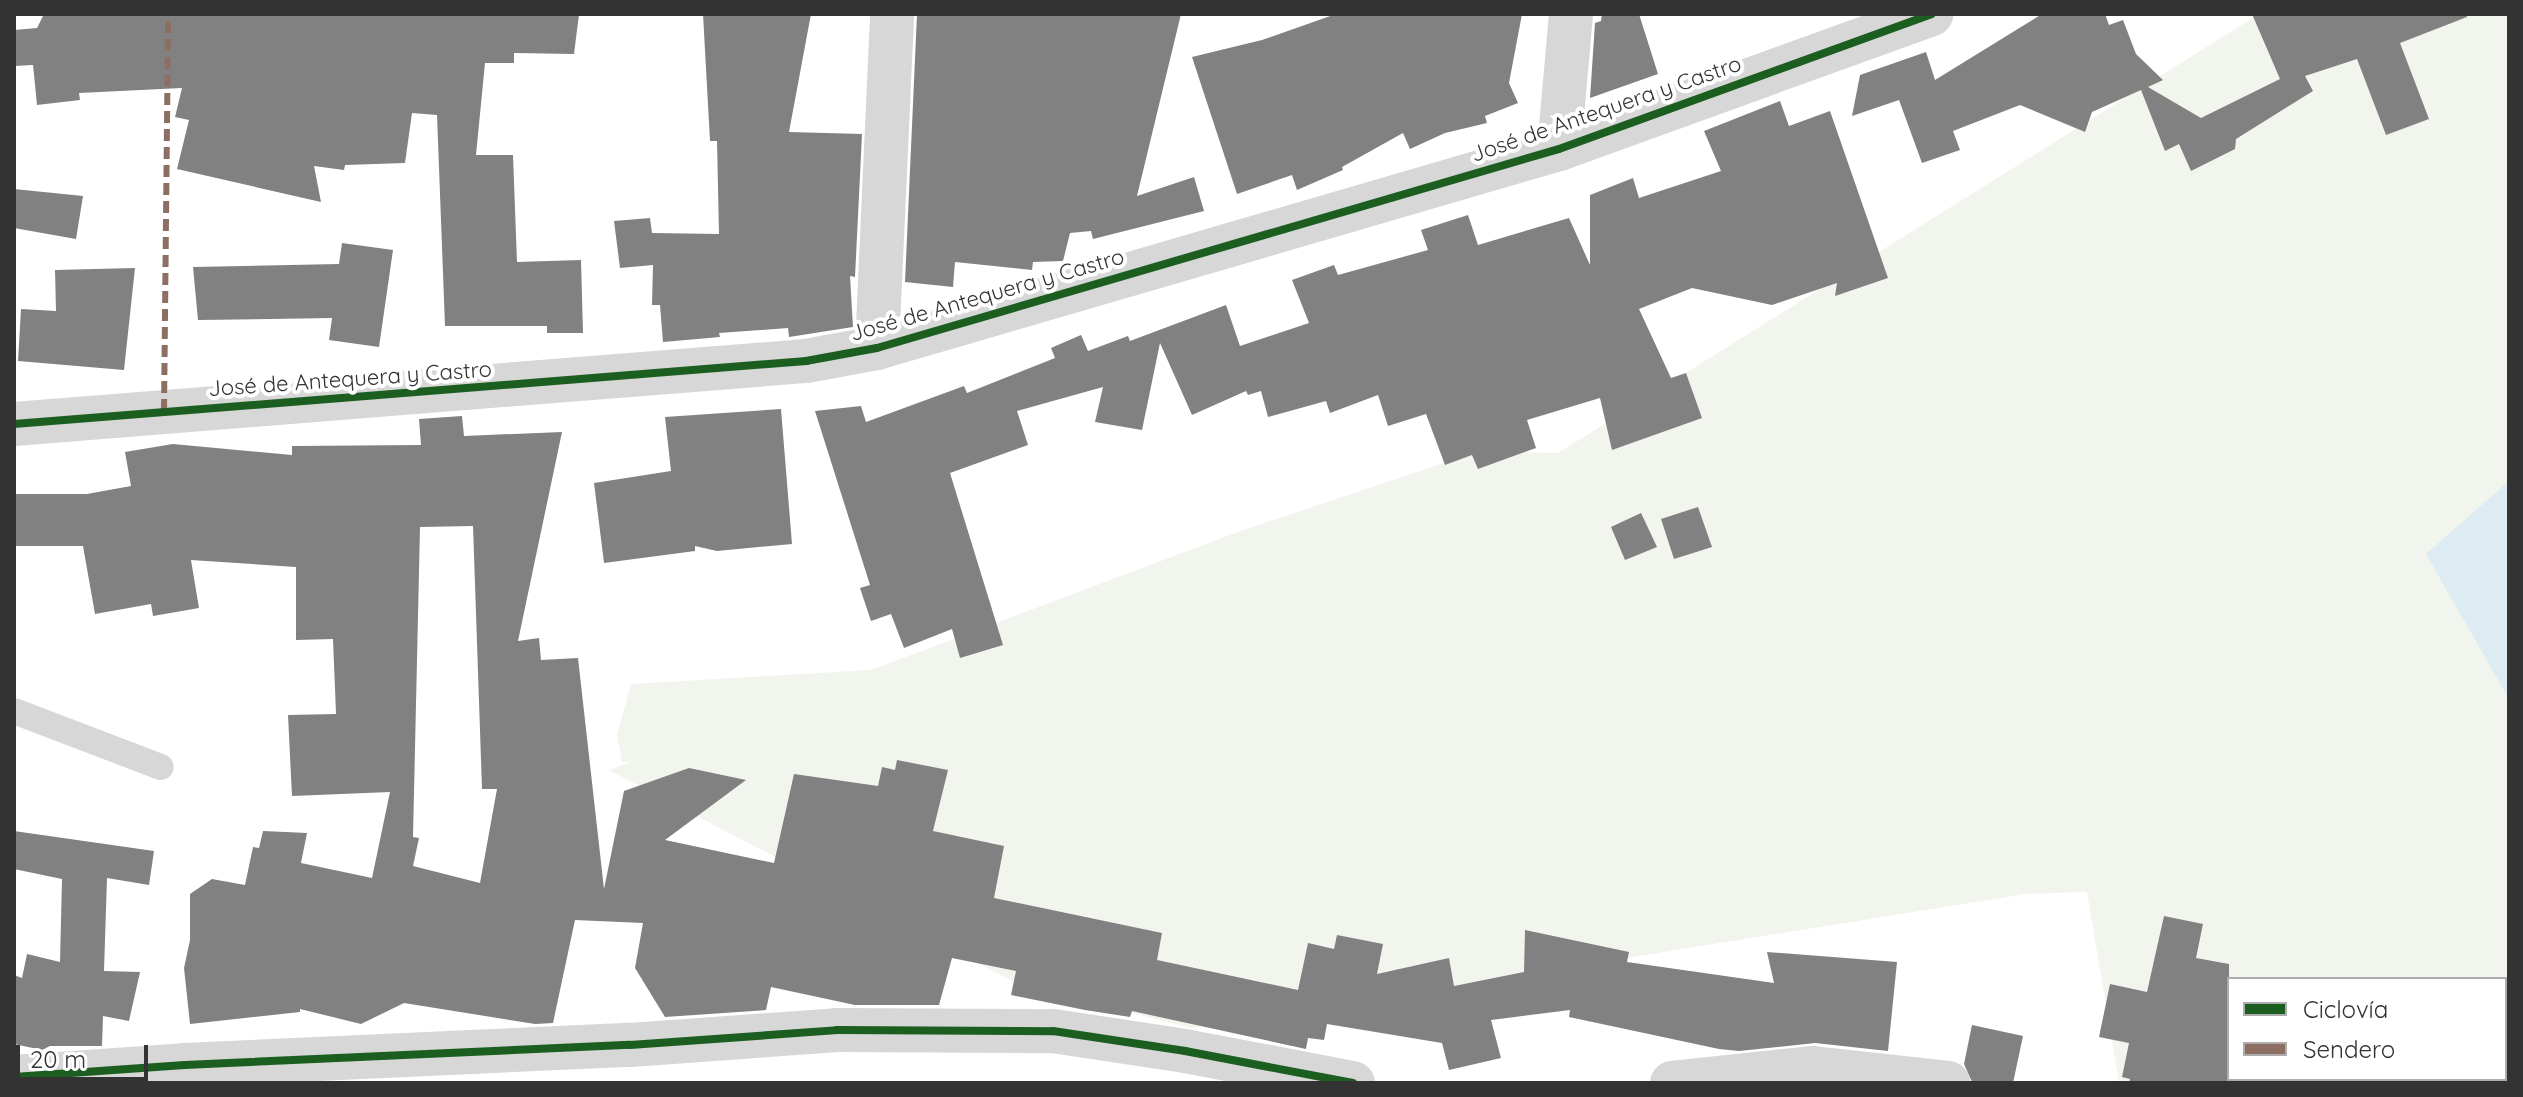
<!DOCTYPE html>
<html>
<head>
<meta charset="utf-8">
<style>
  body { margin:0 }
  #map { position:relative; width:2523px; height:1097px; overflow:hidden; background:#fff; font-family:Quicksand,sans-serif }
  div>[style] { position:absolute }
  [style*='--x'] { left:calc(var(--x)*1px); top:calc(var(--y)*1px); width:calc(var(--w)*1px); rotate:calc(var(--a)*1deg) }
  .green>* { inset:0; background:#f1f5ed }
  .water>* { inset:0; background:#ddebf3 }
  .building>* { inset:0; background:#818181 }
  .service>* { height:26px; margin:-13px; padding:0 13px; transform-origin:13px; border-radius:13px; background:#d7d7d7 }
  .minor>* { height:44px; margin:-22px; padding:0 22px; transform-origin:22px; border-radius:22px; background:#d7d7d7 }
  .quiet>* { height:6px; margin-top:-3px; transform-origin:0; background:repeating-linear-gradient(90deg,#8d6e63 0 12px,transparent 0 18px) }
  .cycleway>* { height:8px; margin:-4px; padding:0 4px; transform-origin:4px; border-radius:4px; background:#1b5e20 }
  span { translate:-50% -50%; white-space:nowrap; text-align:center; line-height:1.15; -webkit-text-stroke:8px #fff; paint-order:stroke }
  .street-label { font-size:22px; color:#333 }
  .frame { position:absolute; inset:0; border:16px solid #333; pointer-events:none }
  .legend { position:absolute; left:2227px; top:977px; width:280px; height:104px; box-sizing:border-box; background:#fff; border:2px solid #adadad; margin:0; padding:10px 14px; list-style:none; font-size:24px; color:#333 }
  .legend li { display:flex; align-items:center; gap:16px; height:40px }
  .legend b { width:40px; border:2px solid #adadad }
  .scale { position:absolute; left:16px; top:1045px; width:132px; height:36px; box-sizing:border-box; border:4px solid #333; border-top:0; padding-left:10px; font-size:24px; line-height:28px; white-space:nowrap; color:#333; -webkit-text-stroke:6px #fff; paint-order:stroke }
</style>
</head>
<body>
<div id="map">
  <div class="green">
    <i style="clip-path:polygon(evenodd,2259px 14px,2509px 14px,2509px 1083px,2119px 1083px,2087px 892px,2025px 894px,1190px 1028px,1012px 981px,609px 770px,630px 762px,622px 762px,617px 735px,631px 684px,871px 670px,1238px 532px,1447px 462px,1487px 451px,1558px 453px,2259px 14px,2229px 979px,2505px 979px,2505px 1079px,2229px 1079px,2229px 979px)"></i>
  </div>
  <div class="water">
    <i style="clip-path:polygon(2509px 481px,2509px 699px,2426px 554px)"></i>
  </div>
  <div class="building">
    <i style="clip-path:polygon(44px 14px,579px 14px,574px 54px,514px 53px,514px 63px,485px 63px,476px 155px,513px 155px,517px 262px,581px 260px,583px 333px,547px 333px,547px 326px,445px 326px,437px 115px,412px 113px,405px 163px,345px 165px,344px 170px,314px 166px,321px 202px,177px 169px,189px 120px,175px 117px,182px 88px,79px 93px,80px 100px,37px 105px,33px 65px,14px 66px,14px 30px,37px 28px)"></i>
    <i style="clip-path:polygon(703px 14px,811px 14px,789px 132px,862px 134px,855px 277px,850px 276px,853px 327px,789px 337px,788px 328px,719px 333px,720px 337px,663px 342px,660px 305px,652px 305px,653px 265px,620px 268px,614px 221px,650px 218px,652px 233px,719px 234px,717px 141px,710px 141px)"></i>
    <i style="clip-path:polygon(917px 14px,1181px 14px,1137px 196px,1194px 177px,1204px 211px,1093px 239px,1091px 231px,1070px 233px,1063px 261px,1033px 262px,1032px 270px,955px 262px,953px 287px,905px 282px)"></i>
    <i style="clip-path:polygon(1336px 14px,1522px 14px,1509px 83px,1518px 103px,1485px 116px,1487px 123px,1445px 133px,1410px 149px,1403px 133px,1342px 167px,1343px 170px,1297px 190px,1292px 175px,1237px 194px,1192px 57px,1262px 40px)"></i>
    <i style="clip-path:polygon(1602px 14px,1639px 14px,1658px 74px,1590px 98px,1595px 23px,1601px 21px)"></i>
    <i style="clip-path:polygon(2042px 14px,2105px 14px,2109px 25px,2123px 20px,2136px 54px,2163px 80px,2148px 87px,2201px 118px,2280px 79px,2252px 14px,2466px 14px,2467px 17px,2400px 43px,2429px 119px,2386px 135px,2357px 59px,2305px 76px,2313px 91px,2236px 139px,2235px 149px,2191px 171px,2179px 144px,2165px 151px,2141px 90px,2092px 112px,2085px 132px,2020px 105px,1953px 131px,1960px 150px,1922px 163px,1899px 100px,1852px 116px,1860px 75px,1926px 52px,1935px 80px)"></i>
    <i style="clip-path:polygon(1780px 101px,1789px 126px,1830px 111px,1888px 278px,1835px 296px,1837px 283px,1772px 305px,1692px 288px,1639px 309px,1671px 378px,1686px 373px,1702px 418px,1612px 450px,1600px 398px,1527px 420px,1536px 448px,1478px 469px,1472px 455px,1445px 465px,1426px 414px,1388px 426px,1378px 395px,1330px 413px,1326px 401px,1268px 417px,1261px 391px,1248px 395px,1246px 391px,1192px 415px,1160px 343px,1142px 430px,1095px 422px,1103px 387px,1017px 411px,1028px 445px,950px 473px,1003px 645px,960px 658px,952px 629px,904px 648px,891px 614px,871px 621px,860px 588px,870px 585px,815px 411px,861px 406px,866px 422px,964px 386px,967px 393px,1055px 358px,1051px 348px,1081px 335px,1088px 351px,1128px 336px,1130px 341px,1226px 305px,1240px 346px,1309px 323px,1292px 280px,1334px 265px,1338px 275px,1428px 250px,1421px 230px,1468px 215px,1478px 245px,1569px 218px,1590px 265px,1590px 195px,1633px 178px,1639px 198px,1721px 171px,1704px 131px)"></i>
    <i style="clip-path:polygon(14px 189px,83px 196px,76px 239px,14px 228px)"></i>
    <i style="clip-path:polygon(342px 243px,393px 250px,379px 347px,329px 340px,332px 318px,198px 320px,193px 267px,339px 264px)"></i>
    <i style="clip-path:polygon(135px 268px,124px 370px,18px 361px,21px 309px,56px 311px,55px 270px)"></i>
    <i style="clip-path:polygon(781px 409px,792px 544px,717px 551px,695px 546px,695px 551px,604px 563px,594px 483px,671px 471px,665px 417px)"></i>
    <i style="clip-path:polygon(evenodd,462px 416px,464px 436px,562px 432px,518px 641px,539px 638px,541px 660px,578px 658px,604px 889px,624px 791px,689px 768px,746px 780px,665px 840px,774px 863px,794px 774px,878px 786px,882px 767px,895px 770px,897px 760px,948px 770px,933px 831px,1004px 846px,994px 898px,1162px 933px,1157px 960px,1298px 990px,1308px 943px,1334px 949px,1337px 935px,1383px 944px,1377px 974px,1449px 958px,1454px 986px,1524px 972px,1525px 930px,1629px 952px,1627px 962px,1774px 983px,1767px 952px,1897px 962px,1888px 1051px,1815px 1043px,1739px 1051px,1719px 1049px,1569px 1017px,1570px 1010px,1491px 1020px,1501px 1058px,1449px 1070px,1442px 1043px,1327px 1024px,1324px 1040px,1308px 1038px,1306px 1049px,1132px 1011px,1130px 1017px,1085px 1010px,1011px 995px,1016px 971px,952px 958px,939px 1005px,855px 1005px,771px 987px,766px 1010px,665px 1017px,635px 968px,643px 923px,575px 920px,553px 1023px,535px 1024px,404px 1003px,361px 1024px,300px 1009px,300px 1012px,190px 1024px,184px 968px,190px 940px,190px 894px,212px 879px,245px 885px,253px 847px,259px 848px,263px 831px,307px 833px,301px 863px,372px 878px,390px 792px,292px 796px,288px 715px,336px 714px,333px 639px,296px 640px,296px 567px,191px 560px,199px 608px,153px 616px,151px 604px,95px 614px,83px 546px,14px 546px,14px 494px,87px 494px,131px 486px,125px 452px,173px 444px,292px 455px,292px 446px,421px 445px,419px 419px,462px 416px,473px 526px,482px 789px,497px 789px,480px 883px,413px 866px,419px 838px,413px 837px,420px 527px,473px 526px)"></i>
    <i style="clip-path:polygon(1698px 507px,1712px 547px,1674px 559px,1661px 519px)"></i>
    <i style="clip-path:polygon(1641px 513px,1657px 547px,1625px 560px,1611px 527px)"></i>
    <i style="clip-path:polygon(14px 831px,154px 851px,149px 885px,107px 878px,104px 971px,140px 972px,129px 1021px,103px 1016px,102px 1046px,50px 1046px,42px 1050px,14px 1044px,14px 975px,22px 978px,27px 954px,60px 962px,62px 879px,14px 869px)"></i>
    <i style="clip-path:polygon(2164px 916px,2203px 924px,2196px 958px,2229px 964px,2229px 1083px,2129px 1083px,2130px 1079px,2122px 1077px,2129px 1043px,2099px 1037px,2110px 984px,2147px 992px)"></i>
    <i style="clip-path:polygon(1972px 1025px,2023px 1036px,2013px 1083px,1972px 1082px,1964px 1064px)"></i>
  </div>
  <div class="service">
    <i style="--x:14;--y:711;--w:157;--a:20.9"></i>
  </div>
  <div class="minor">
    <i style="--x:1559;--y:149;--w:136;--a:-84.9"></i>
    <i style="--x:877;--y:348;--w:334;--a:-87.4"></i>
    <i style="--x:14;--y:424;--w:795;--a:-4.55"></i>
    <i style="--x:806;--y:361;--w:72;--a:-10.4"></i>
    <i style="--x:877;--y:348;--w:710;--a:-16.27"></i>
    <i style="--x:1559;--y:149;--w:396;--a:-19.9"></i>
    <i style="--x:14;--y:1077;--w:171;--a:-4"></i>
    <i style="--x:185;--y:1065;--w:445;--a:-2.6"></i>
    <i style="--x:630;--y:1045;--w:208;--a:-4.1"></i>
    <i style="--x:837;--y:1030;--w:216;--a:0.3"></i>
    <i style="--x:1053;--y:1031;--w:134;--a:8.6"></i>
    <i style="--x:1185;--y:1051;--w:171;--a:10.8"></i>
    <i style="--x:1672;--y:1083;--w:142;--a:-6.1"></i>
    <i style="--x:1813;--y:1068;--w:136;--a:6.3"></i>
  </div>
  <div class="quiet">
    <i style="--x:164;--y:411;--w:397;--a:-89.4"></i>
  </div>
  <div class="cycleway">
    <i style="--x:14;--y:424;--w:795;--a:-4.55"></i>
    <i style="--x:806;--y:361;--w:72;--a:-10.4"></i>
    <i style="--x:877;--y:348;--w:710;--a:-16.27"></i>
    <i style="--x:1559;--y:149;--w:396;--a:-19.9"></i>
    <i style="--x:14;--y:1077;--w:171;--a:-4"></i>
    <i style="--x:185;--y:1065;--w:445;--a:-2.6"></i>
    <i style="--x:630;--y:1045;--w:208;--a:-4.1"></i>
    <i style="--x:837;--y:1030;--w:216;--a:0.3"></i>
    <i style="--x:1053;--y:1031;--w:134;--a:8.6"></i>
    <i style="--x:1185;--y:1051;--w:171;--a:10.8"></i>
  </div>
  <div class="street-label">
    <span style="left:1606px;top:109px;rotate:-19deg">José de Antequera y Castro</span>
    <span style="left:987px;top:295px;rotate:-16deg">José de Antequera y Castro</span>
    <span style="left:350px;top:379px;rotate:-4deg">José de Antequera y Castro</span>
  </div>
  <div class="frame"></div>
  <ul class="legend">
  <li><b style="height:10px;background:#1b5e20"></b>Ciclovía</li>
  <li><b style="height:10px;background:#8d6e63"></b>Sendero</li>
  </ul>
  <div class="scale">20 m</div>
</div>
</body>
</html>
